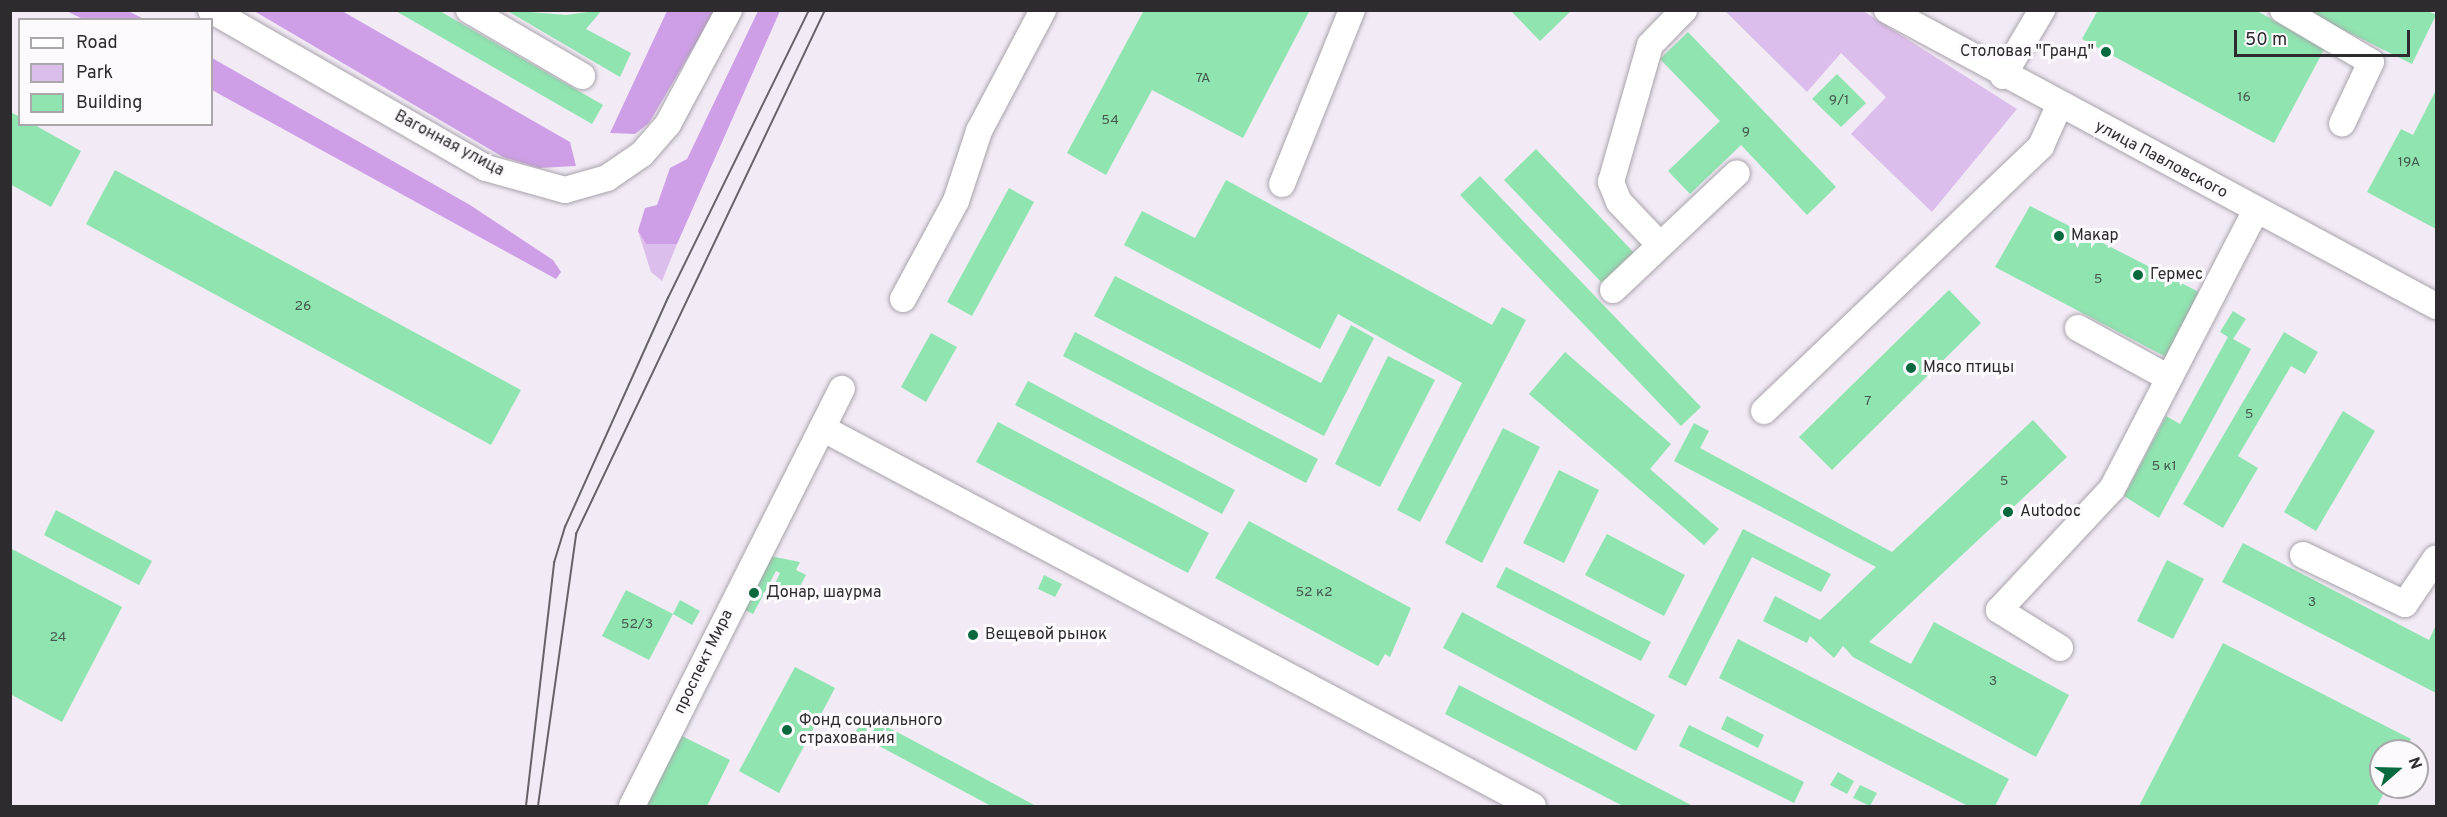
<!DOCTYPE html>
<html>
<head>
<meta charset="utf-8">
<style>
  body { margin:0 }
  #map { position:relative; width:2447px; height:817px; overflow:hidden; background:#f2ebf5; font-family:Overpass,sans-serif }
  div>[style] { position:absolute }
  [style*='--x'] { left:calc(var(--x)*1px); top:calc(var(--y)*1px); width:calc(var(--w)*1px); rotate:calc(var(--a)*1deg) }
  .green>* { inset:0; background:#dcbeec }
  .forest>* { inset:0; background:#ce9fe6 }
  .building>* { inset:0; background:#8fe4b0 }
  .roads { filter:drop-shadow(0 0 2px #a9a3ac) drop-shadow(0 0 2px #a9a3ac) }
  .minor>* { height:26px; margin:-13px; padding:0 13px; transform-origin:13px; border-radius:13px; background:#fff }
  .tram>* { height:1.5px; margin:-0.75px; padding:0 0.75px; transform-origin:0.75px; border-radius:0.75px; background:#666267 }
  .dots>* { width:16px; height:16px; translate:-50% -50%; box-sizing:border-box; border:3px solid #fdfafe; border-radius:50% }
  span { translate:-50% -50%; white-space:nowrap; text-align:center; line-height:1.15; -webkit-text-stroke:6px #fdfafe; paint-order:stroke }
  .number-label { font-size:14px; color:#46594f }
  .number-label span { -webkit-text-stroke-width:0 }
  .poi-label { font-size:16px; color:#2e2b2f }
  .right { translate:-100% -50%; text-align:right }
  .left { translate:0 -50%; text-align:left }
  .street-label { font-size:16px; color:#2e2b2f }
  .frame { position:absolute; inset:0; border:12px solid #2e2b2f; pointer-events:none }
  .legend { position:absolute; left:18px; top:18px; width:195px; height:108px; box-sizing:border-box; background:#fdfafe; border:2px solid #aaa7ab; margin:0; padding:8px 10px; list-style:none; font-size:18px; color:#2e2b2f }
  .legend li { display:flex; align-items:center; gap:12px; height:30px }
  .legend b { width:30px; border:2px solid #aaa7ab }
  .north { position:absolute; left:2369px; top:739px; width:60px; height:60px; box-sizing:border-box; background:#fdfafe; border:2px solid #aaa7ab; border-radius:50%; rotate:70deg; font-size:16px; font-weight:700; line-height:24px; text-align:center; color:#2e2b2f }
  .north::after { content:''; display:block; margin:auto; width:21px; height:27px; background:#08693e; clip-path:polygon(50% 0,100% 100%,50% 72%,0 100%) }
  .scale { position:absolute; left:2234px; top:30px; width:176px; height:27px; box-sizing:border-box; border:3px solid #2e2b2f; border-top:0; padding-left:8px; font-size:18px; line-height:21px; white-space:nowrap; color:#2e2b2f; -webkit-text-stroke:4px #fdfafe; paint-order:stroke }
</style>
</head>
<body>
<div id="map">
  <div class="green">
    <i style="clip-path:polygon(1725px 11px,1863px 11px,2017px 109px,1932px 212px,1851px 134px,1886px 97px,1841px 53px,1807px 92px)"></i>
    <i style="clip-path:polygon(638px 231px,646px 244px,677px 244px,662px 281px,651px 272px)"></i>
  </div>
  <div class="forest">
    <i style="clip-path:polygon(66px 11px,128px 11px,144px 19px,83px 19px)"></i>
    <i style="clip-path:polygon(254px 11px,342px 11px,570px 142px,576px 166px,539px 168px,503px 157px)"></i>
    <i style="clip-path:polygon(667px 11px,715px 11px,649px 123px,635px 134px,610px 133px)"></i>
    <i style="clip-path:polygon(758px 11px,780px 11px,677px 244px,646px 244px,638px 231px,645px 208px,657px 205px,670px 168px,687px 159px)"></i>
    <i style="clip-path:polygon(212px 58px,470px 205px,553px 260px,561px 272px,556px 279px,212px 90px)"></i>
  </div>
  <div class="building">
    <i style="clip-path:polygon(394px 10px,438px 10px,603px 105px,592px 124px)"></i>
    <i style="clip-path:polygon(506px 10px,566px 15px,602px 10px,586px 29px,631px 53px,620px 77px)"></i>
    <i style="clip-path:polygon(1144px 10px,1310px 10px,1243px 138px,1152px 90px,1106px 175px,1067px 153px)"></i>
    <i style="clip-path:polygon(1510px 10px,1572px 10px,1540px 41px)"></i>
    <i style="clip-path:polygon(2098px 10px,2255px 10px,2325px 48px,2274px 143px,2082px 39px)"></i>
    <i style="clip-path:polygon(2304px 10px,2426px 10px,2436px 15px,2412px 64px)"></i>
    <i style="clip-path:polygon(1688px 32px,1836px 187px,1807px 215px,1741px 145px,1690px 194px,1668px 171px,1720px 121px,1660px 59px)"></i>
    <i style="clip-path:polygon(1837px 74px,1866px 103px,1841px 127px,1812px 99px)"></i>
    <i style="clip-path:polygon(2436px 90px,2436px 229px,2367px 192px,2401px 129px,2413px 135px)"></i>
    <i style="clip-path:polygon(10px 112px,20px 117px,20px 124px,33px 124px,81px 151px,51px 207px,10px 184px)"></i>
    <i style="clip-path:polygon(1536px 149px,1636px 255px,1604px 285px,1504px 180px)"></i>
    <i style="clip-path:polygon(115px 170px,521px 390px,491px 445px,86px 224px)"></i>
    <i style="clip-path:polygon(1480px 176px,1701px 407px,1681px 426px,1460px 195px)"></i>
    <i style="clip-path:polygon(1226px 180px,1492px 325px,1502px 307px,1526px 320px,1420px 522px,1397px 510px,1462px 383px,1338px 314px,1320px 349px,1124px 245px,1142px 211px,1195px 238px)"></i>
    <i style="clip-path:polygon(1009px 188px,1034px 202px,972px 316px,947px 302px)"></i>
    <i style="clip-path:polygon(2030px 206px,2199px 292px,2166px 357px,1995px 267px)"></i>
    <i style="clip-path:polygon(1115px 276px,1321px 383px,1351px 325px,1374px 338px,1324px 436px,1094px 316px)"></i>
    <i style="clip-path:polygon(1949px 290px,1981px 323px,1832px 470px,1799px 437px)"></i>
    <i style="clip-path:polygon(2233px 311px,2246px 319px,2233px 339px,2251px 349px,2159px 518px,2124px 496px,2166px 416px,2180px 424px,2228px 337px,2220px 332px)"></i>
    <i style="clip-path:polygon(1075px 332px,1318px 459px,1306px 483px,1063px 356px)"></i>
    <i style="clip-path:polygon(2284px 332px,2318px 352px,2305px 374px,2291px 366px,2238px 456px,2258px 468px,2223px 528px,2183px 504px)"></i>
    <i style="clip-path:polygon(931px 333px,957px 347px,926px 402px,901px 387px)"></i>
    <i style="clip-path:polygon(1565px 352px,1671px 444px,1650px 469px,1719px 529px,1704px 545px,1529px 394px)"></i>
    <i style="clip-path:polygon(1388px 356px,1435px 380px,1380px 487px,1335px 464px)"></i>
    <i style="clip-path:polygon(1028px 381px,1235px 490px,1222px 514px,1015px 405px)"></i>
    <i style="clip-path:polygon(2343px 411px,2375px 431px,2316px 531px,2284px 512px)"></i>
    <i style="clip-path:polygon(2033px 420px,2067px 457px,1869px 642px,1911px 664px,1934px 622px,2069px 695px,2036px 757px,1853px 657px,1843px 646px,1834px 658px,1810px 636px,1807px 643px,1763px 621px,1775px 596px,1820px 620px,1876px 567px,1674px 461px,1694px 423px,1709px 431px,1700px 448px,1892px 552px)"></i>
    <i style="clip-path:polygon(998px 422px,1209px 533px,1188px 573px,976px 462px)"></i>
    <i style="clip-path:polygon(1503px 428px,1540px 447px,1482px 563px,1445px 543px)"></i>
    <i style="clip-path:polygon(1559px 470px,1599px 490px,1564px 563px,1523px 543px)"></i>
    <i style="clip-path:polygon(56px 510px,152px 561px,139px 585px,44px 535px)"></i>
    <i style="clip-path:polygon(1249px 521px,1411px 608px,1390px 657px,1385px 654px,1378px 666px,1215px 578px)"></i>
    <i style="clip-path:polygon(1743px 529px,1831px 574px,1821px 592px,1752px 557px,1686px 686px,1668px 677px)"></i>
    <i style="clip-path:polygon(1607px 534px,1685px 575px,1664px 616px,1585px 575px)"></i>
    <i style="clip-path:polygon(2243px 543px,2429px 640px,2436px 625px,2436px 693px,2222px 582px)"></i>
    <i style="clip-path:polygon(10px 548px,122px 607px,62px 722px,10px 694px)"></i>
    <i style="clip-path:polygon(770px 556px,800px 562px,796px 570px,806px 575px,795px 596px,774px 586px,780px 573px,776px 571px,753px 614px,743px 609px)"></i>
    <i style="clip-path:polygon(2167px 560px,2204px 579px,2173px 639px,2137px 621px)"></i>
    <i style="clip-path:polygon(1506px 567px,1651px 642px,1641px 661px,1496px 587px)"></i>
    <i style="clip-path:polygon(1044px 575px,1062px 584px,1055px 597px,1038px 589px)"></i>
    <i style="clip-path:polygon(626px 590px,673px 614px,649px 660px,602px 636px)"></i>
    <i style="clip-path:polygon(680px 600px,700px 611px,692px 625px,673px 614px)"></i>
    <i style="clip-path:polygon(1462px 612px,1655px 715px,1636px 751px,1443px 648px)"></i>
    <i style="clip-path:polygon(1738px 639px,2009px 779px,1995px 806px,1968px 806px,1719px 678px)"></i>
    <i style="clip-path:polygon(2223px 643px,2411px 739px,2405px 751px,2381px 751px,2381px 787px,2387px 787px,2377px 806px,2139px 806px)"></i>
    <i style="clip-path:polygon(795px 667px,835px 688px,779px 793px,739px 771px)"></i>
    <i style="clip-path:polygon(1459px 685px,1693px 806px,1623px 806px,1445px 714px)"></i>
    <i style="clip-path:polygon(865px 715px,1036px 806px,991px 806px,855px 733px)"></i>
    <i style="clip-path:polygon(1727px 716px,1764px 735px,1758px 748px,1721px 729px)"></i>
    <i style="clip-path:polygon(1689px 725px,1804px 782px,1794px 803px,1679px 746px)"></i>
    <i style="clip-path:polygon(678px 734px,730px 760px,707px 806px,642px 806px)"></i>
    <i style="clip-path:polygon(1838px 772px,1854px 781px,1847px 794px,1830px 785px)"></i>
    <i style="clip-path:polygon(1860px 785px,1877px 793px,1870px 806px,1853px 798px)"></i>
  </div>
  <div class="roads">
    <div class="minor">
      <i style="--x:211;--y:10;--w:317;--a:29.9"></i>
      <i style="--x:486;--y:168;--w:82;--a:15.6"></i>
      <i style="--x:565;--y:190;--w:44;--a:-15.9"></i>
      <i style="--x:607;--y:178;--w:42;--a:-34.4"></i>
      <i style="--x:642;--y:154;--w:40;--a:-49"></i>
      <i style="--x:668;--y:124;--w:129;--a:-61.8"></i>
      <i style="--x:469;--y:10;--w:131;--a:30.3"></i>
      <i style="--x:1887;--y:10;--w:624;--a:28.33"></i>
      <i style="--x:2283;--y:10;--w:102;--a:30.6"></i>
      <i style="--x:2371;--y:62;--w:68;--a:115.1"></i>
      <i style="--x:2003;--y:76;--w:77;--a:-59.4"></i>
      <i style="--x:1282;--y:184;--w:188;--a:-68.1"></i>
      <i style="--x:1660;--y:245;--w:59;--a:-133.6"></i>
      <i style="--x:1619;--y:202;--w:22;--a:-112"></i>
      <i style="--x:1611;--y:182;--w:142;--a:-74.1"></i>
      <i style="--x:1650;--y:45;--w:49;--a:-45.8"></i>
      <i style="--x:1613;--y:290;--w:170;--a:-43.3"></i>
      <i style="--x:903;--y:299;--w:111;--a:-61.6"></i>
      <i style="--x:956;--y:201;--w:74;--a:-71.8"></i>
      <i style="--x:979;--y:131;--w:137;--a:-62.1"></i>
      <i style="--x:2078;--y:328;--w:102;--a:28.8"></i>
      <i style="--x:1764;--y:411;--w:383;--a:-43.7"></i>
      <i style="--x:2041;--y:146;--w:44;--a:-65.8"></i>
      <i style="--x:822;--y:428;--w:805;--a:28"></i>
      <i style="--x:2303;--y:555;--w:113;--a:25.7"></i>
      <i style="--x:2405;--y:604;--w:55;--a:-56"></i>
      <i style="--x:2060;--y:648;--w:72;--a:-148.1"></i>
      <i style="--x:1999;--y:610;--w:166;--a:-47"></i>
      <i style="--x:2112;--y:489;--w:314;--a:-62.7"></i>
      <i style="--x:632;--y:806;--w:467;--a:-63.3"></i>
    </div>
  </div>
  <div class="tram">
    <i style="--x:526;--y:806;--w:245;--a:-83.4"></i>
    <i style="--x:554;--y:563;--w:38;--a:-73"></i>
    <i style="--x:565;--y:527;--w:251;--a:-65.8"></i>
    <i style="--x:668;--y:298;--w:321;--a:-63.9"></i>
    <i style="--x:538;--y:806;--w:275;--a:-82"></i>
    <i style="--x:576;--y:534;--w:580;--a:-64.58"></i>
  </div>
  <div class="dots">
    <i style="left:2106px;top:52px;background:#08693e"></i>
    <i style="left:2059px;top:236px;background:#08693e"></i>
    <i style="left:2138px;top:275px;background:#08693e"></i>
    <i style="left:1911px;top:368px;background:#08693e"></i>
    <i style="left:2008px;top:512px;background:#08693e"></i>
    <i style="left:754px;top:593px;background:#08693e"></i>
    <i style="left:973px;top:635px;background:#08693e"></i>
    <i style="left:787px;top:730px;background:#08693e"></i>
  </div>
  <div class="number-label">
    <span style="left:1203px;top:79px">7А</span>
    <span style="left:2244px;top:98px">16</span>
    <span style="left:1839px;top:101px">9/1</span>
    <span style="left:1110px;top:121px">54</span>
    <span style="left:1746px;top:133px">9</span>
    <span style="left:2409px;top:163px">19А</span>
    <span style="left:2098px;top:280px">5</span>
    <span style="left:303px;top:307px">26</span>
    <span style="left:1868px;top:402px">7</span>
    <span style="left:2249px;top:415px">5</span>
    <span style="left:2164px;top:467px">5 к1</span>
    <span style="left:2004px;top:482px">5</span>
    <span style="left:1314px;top:593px">52 к2</span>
    <span style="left:2312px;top:603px">3</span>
    <span style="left:637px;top:625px">52/3</span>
    <span style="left:58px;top:638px">24</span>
    <span style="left:1993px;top:682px">3</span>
  </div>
  <div class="poi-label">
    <span class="right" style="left:2094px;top:52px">Столовая "Гранд"</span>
    <span class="left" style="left:2071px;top:236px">Макар</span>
    <span class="left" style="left:2150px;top:275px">Гермес</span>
    <span class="left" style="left:1923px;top:368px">Мясо птицы</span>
    <span class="left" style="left:2020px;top:512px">Autodoc</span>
    <span class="left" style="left:766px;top:593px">Донар, шаурма</span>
    <span class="left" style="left:985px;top:635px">Вещевой рынок</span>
    <span class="left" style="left:799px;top:730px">Фонд социального<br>страхования</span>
  </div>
  <div class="street-label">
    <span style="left:449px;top:144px;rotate:28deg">Вагонная улица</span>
    <span style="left:2161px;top:160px;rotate:28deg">улица Павловского</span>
    <span style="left:704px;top:662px;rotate:-64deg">проспект Мира</span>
  </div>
  <div class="frame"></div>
  <ul class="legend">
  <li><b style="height:8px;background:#fff"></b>Road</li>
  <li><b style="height:16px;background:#dcbeec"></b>Park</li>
  <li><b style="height:16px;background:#8fe4b0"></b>Building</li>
  </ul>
  <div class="north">N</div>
  <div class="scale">50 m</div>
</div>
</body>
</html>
